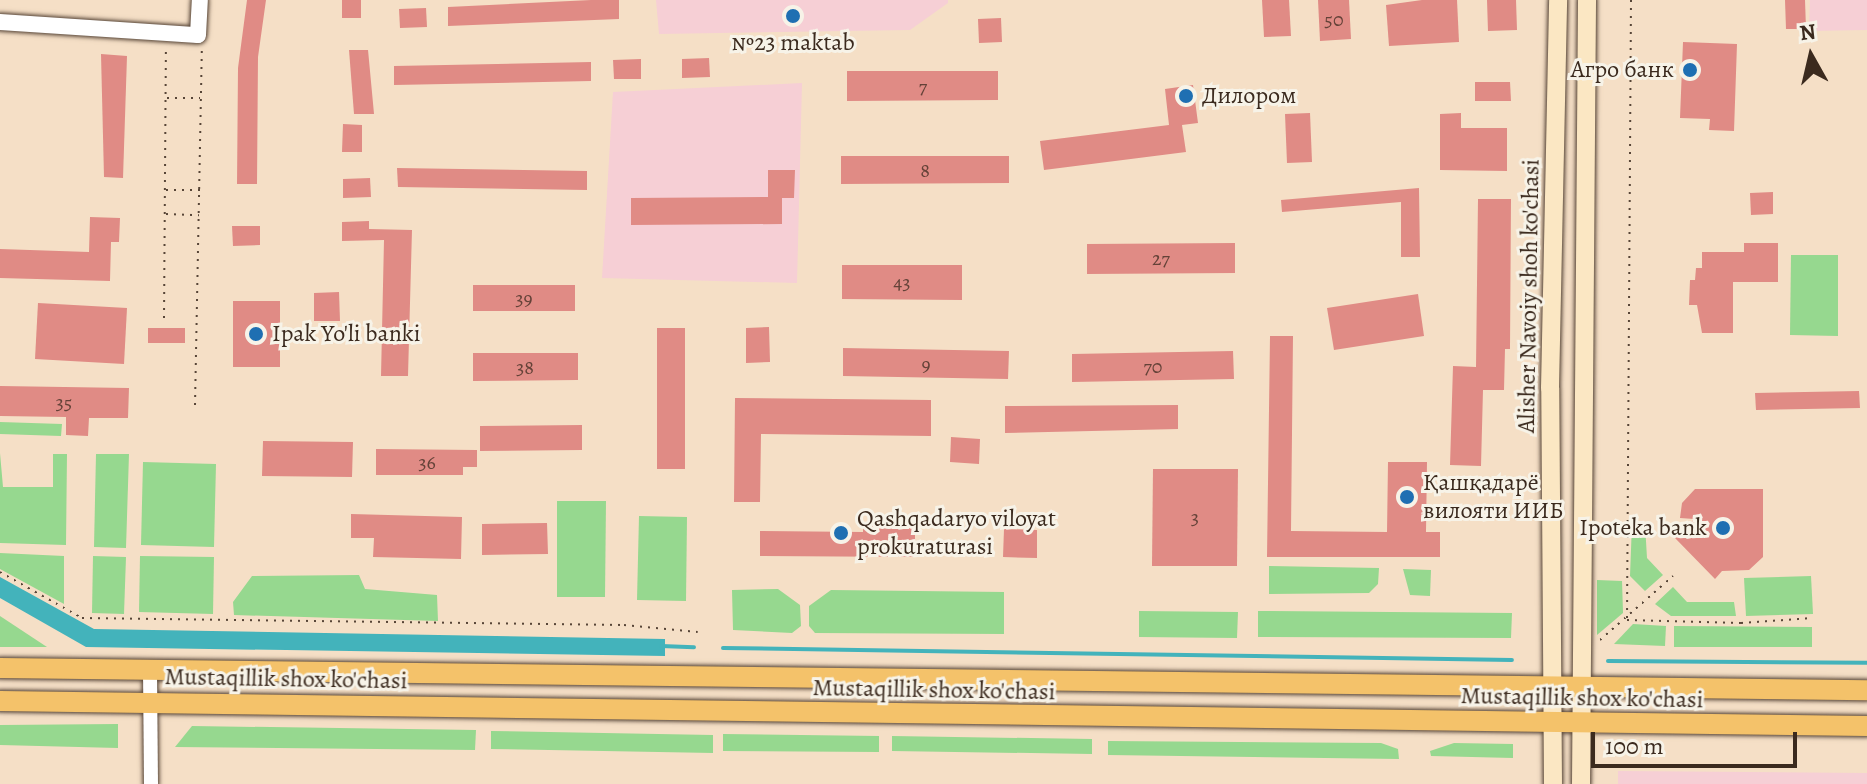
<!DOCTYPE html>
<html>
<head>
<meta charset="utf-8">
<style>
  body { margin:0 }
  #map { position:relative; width:1867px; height:784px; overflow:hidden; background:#f5dfc6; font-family:Alegreya,serif }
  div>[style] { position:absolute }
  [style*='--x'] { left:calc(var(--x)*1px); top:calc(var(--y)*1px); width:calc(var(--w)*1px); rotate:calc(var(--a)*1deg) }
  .built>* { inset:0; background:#f6cfd5 }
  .green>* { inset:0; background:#96d88f }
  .water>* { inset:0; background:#43b3bb }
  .stream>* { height:4px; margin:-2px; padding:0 2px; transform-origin:2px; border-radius:2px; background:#43b3bb }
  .building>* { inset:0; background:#e08b85 }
  .path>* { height:2px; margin-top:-1px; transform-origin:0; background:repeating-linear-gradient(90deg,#574537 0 2px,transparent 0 8px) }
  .roads { filter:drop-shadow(0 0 2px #574537) drop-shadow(0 0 2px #574537) }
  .minor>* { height:14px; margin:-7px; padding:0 7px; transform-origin:7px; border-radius:7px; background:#fff }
  .tertiary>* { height:16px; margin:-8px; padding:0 8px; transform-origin:8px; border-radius:8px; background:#fff }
  .secondary>* { height:18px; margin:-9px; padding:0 9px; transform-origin:9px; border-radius:9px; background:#fbe7c3 }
  .primary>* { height:20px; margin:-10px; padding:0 10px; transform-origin:10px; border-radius:10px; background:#f4c26a }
  .dots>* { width:22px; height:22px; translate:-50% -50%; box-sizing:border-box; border:4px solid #f7f3e8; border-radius:50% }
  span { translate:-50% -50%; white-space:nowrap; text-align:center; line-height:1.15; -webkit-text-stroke:6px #f7f3e8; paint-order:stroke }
  .number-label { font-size:20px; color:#644238 }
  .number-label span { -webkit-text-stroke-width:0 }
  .poi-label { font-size:24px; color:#3b2a1e }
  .right { translate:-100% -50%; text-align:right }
  .left { translate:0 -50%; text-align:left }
  .street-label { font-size:24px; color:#3b2a1e }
  .north { position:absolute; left:1771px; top:16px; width:80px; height:80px; -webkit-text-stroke:6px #f7f3e8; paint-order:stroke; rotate:352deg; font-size:22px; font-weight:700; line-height:32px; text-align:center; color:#3b2a1e }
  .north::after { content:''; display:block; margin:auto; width:28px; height:36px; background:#3b2a1e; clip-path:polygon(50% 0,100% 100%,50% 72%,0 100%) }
  .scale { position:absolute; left:1591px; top:732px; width:206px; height:36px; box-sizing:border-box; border:4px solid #3b2a1e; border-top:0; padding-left:10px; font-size:24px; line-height:28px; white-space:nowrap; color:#3b2a1e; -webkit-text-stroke:6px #f7f3e8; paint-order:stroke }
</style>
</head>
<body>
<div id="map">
  <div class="built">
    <i style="clip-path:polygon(656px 0,948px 0,948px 3px,910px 30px,659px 34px)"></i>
    <i style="clip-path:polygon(1810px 0,1867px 0,1867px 30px,1809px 31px)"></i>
    <i style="clip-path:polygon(802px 83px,797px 283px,602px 278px,613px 92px)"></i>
    <i style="clip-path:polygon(1618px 771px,1867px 773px,1867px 784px,1618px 784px)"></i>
  </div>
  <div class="green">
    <i style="clip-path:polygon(1791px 255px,1838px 255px,1838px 336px,1790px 335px)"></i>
    <i style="clip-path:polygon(0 422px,62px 424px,61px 436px,0 434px)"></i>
    <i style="clip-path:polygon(0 453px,3px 487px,53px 487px,53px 454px,67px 454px,66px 545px,0 543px)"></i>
    <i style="clip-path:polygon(96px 454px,129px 454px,126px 548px,94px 547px)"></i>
    <i style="clip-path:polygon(143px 462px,216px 464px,214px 547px,141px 545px)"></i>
    <i style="clip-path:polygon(557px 501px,606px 501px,605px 597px,557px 597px)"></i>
    <i style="clip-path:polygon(639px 516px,687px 517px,686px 601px,637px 600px)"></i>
    <i style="clip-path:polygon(1632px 523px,1645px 524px,1647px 558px,1663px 575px,1645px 591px,1630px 576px)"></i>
    <i style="clip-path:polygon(0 553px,64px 556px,64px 604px,0 569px)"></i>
    <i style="clip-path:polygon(93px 556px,126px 557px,124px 614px,92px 613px)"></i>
    <i style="clip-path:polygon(140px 556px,214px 557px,213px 614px,139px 612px)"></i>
    <i style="clip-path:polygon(1269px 566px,1379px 568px,1378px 584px,1369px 593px,1269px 594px)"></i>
    <i style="clip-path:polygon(1403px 569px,1431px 570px,1430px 596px,1410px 595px)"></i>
    <i style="clip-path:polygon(359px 575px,365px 589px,437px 595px,438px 621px,234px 615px,233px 602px,252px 576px)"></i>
    <i style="clip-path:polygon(1811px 576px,1813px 614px,1746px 616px,1744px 578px)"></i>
    <i style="clip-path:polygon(1597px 580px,1622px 581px,1623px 613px,1597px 635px)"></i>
    <i style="clip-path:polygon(1673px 587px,1687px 602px,1734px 602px,1736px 616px,1671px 616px,1655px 604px)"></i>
    <i style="clip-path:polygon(778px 589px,800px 605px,801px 626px,792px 633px,733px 630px,732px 590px)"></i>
    <i style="clip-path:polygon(831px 590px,1004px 592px,1004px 634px,815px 633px,809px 626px,809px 606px)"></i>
    <i style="clip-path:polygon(1139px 611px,1238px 612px,1237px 638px,1139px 637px)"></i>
    <i style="clip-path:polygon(1258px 611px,1512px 613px,1511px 638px,1258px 637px)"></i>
    <i style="clip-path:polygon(0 616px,47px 647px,0 647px)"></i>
    <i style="clip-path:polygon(1633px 624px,1666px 626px,1665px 646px,1614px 644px)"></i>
    <i style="clip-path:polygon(1674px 626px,1812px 627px,1812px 647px,1674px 647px)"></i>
    <i style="clip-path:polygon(118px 724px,118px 748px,0 745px,0 725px)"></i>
    <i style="clip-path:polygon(192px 726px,476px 730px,475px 750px,175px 747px)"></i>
    <i style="clip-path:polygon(491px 731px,713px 735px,713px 753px,491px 749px)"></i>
    <i style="clip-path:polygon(723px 734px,879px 736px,879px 752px,723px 751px)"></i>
    <i style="clip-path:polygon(892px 736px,1092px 739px,1092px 754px,892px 751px)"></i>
    <i style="clip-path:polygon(1108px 741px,1381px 743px,1398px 749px,1399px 759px,1108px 755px)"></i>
    <i style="clip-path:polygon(1454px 743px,1513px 744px,1513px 758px,1431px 756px,1430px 751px)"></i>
  </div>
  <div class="water">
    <i style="clip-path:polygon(0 577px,94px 629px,665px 639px,665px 656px,86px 647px,0 598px)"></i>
  </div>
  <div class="stream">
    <i style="--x:661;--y:646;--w:33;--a:2"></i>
    <i style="--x:723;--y:648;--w:789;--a:0.87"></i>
    <i style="--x:1608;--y:661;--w:259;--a:0.4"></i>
  </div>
  <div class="building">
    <i style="clip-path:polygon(247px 0,266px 0,258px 57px,257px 184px,237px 184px,238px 68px)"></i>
    <i style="clip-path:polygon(342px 0,361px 0,361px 18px,342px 18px)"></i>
    <i style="clip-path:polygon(591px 0,619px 0,619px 19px,448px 26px,448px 7px)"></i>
    <i style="clip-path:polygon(1262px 0,1289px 0,1291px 36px,1264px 37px)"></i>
    <i style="clip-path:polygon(1318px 0,1349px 0,1351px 39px,1320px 41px)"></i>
    <i style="clip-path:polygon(1422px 0,1457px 0,1459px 42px,1389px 46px,1386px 5px)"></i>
    <i style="clip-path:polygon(1487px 0,1516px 0,1517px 30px,1488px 31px)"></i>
    <i style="clip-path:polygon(1785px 0,1805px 0,1806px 29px,1786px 29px)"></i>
    <i style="clip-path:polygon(426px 8px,427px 27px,400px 28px,399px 9px)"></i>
    <i style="clip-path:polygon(1001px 18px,1002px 42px,979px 43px,978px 19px)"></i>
    <i style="clip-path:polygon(1683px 42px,1737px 44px,1734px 131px,1709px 130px,1710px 119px,1680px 118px)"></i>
    <i style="clip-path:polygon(349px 50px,368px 50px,374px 114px,354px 114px)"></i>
    <i style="clip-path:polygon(101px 54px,127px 56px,123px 178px,104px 177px)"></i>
    <i style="clip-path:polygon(709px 58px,710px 77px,682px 78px,682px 59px)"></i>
    <i style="clip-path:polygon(641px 59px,641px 79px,614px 79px,613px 60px)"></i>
    <i style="clip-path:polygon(591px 62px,591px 81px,394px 85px,394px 66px)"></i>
    <i style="clip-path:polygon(847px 71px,998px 71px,998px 100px,847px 101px)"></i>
    <i style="clip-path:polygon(1475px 82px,1510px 82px,1511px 101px,1475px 101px)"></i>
    <i style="clip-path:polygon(1193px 85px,1198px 123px,1182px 125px,1186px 152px,1044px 170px,1040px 141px,1169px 125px,1165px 89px)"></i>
    <i style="clip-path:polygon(1310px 113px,1312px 162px,1287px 163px,1285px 114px)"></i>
    <i style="clip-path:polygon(1461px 113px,1461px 128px,1507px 128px,1507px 171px,1440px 170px,1440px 114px)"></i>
    <i style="clip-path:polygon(343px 124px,362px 125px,362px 152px,342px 152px)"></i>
    <i style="clip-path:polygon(841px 156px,1009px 156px,1009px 183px,841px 184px)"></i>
    <i style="clip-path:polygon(397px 168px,587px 171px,587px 190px,398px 187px)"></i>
    <i style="clip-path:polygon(768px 170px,795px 170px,794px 198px,782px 198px,782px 224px,631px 225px,631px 198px,768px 197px)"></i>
    <i style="clip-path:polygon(370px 178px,371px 197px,343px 198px,343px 179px)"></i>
    <i style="clip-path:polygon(1419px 188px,1420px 257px,1401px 257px,1401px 202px,1282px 212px,1281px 200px)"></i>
    <i style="clip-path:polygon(1773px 192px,1773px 214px,1751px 215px,1750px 193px)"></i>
    <i style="clip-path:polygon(1478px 199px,1511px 199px,1510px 349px,1505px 349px,1504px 390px,1483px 390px,1481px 466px,1450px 465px,1453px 366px,1476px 367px)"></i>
    <i style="clip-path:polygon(90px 217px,120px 218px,119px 242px,111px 242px,110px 281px,0 278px,0 249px,89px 252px)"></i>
    <i style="clip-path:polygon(369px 221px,369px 229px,412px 230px,408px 376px,381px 376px,384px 240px,342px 241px,342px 222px)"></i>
    <i style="clip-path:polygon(232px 226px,260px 226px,260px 245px,233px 246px)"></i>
    <i style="clip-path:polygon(1235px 243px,1235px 273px,1087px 274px,1087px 244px)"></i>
    <i style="clip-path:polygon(1744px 243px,1778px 243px,1778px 282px,1733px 282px,1733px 333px,1702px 333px,1697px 305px,1689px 305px,1690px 280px,1695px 280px,1696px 268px,1702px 268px,1702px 252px,1744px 252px)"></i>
    <i style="clip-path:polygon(842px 265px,962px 265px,962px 300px,842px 299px)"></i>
    <i style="clip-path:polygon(473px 285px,575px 285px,575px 311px,473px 311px)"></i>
    <i style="clip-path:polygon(339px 292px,340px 321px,314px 321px,314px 293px)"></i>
    <i style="clip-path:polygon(1418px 294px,1424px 336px,1334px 350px,1327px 308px)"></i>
    <i style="clip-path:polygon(233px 301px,280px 301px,280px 367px,233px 367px)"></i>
    <i style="clip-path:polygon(38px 303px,127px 308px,124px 364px,35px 359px)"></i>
    <i style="clip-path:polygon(769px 327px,770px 362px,746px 363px,746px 328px)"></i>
    <i style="clip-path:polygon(148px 328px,185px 328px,185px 343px,148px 343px)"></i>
    <i style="clip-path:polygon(657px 328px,685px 328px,685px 469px,657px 469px)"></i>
    <i style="clip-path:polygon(1270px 336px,1293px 336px,1291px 531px,1387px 532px,1388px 462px,1427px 462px,1426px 532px,1440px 532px,1440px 557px,1267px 557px)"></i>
    <i style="clip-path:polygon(843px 348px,1009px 351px,1008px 379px,843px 376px)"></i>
    <i style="clip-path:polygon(1233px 351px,1234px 379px,1072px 382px,1072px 354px)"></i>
    <i style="clip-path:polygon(473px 353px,578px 353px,578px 380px,473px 381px)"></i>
    <i style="clip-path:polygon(0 386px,129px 388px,128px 418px,89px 418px,88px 436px,66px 435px,66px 417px,0 416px)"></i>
    <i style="clip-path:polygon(1859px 391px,1860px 408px,1756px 410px,1755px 393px)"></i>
    <i style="clip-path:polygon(735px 398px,931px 400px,931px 436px,761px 434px,760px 502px,734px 502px)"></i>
    <i style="clip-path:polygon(1178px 405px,1178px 429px,1005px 433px,1005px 406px)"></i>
    <i style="clip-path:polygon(582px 425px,582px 450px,480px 451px,480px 426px)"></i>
    <i style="clip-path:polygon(951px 437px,980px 439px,979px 464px,950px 462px)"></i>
    <i style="clip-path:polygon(263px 441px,353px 442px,352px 477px,262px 476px)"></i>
    <i style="clip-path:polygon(376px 449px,477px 450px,477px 467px,463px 467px,463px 475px,376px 475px)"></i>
    <i style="clip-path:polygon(1153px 469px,1238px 469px,1237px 566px,1152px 566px)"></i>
    <i style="clip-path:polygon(1695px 489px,1763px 489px,1763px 557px,1749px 570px,1722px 571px,1715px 579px,1675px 538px,1694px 519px,1680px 518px,1682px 503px)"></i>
    <i style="clip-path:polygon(351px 514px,462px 517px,461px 559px,373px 557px,374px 538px,351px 538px)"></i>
    <i style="clip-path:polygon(547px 523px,548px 554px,482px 555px,482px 524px)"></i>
    <i style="clip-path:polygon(863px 523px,915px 523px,915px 557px,760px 556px,760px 531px,863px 532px)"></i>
    <i style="clip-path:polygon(1004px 529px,1037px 530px,1037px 558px,1003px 557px)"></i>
  </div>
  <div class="path">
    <i style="--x:1631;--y:0;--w:620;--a:90.37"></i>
    <i style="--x:1627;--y:620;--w:114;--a:1.5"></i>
    <i style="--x:1741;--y:623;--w:71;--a:-4"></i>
    <i style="--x:167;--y:98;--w:33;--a:0"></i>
    <i style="--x:166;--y:190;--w:34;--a:0"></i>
    <i style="--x:166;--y:214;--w:33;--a:2"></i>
    <i style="--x:164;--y:318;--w:268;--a:-89.6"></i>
    <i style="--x:195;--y:405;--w:355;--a:-88.9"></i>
    <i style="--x:0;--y:572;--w:94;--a:29.3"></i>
    <i style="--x:82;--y:618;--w:542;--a:0.74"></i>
    <i style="--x:624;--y:625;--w:74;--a:5.4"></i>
    <i style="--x:1600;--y:640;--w:97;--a:-41.2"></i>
  </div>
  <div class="roads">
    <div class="minor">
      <i style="--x:150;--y:670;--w:114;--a:89.5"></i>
    </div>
    <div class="tertiary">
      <i style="--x:0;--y:22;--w:198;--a:3.8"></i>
      <i style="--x:198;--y:35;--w:35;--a:-87"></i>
    </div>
    <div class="secondary">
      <i style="--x:1553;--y:784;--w:396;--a:-90.4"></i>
      <i style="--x:1550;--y:388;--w:388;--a:-88.8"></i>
      <i style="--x:1581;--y:784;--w:784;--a:-89.56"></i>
    </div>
    <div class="primary">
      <i style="--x:0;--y:668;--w:1867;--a:0.68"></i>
      <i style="--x:0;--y:701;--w:1867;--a:0.77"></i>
    </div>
  </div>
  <div class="dots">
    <i style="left:793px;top:16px;background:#1f6fb2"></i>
    <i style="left:1690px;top:70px;background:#1f6fb2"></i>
    <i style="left:1186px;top:96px;background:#1f6fb2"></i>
    <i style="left:256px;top:334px;background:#1f6fb2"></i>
    <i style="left:1407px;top:497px;background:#1f6fb2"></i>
    <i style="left:1723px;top:528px;background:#1f6fb2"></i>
    <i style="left:841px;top:533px;background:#1f6fb2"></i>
  </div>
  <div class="number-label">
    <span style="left:1334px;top:19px">50</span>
    <span style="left:923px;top:86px">7</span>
    <span style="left:925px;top:170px">8</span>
    <span style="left:1161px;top:258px">27</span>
    <span style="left:902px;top:282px">43</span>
    <span style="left:524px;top:298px">39</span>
    <span style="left:926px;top:364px">9</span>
    <span style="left:1153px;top:366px">70</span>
    <span style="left:525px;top:367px">38</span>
    <span style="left:64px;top:402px">35</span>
    <span style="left:427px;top:462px">36</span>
    <span style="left:1195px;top:517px">3</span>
  </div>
  <div class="poi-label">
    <span style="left:793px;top:43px">№23 maktab</span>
    <span class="right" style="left:1674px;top:70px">Агро банк</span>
    <span class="left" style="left:1202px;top:96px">Дилором</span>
    <span class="left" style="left:272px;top:334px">Ipak Yo'li banki</span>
    <span class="left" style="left:1423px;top:497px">Қашқадарё<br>вилояти ИИБ</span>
    <span class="left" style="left:857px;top:533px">Qashqadaryo viloyat<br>prokuraturasi</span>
    <span class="right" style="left:1707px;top:528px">Ipoteka bank</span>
  </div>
  <div class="street-label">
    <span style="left:1529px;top:296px;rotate:-89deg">Alisher Navoiy shoh ko'chasi</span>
    <span style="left:286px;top:679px;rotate:1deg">Mustaqillik shox ko'chasi</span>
    <span style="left:934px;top:690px;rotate:1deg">Mustaqillik shox ko'chasi</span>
    <span style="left:1582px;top:698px;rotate:1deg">Mustaqillik shox ko'chasi</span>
  </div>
  <div class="north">N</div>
  <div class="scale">100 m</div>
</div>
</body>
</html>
